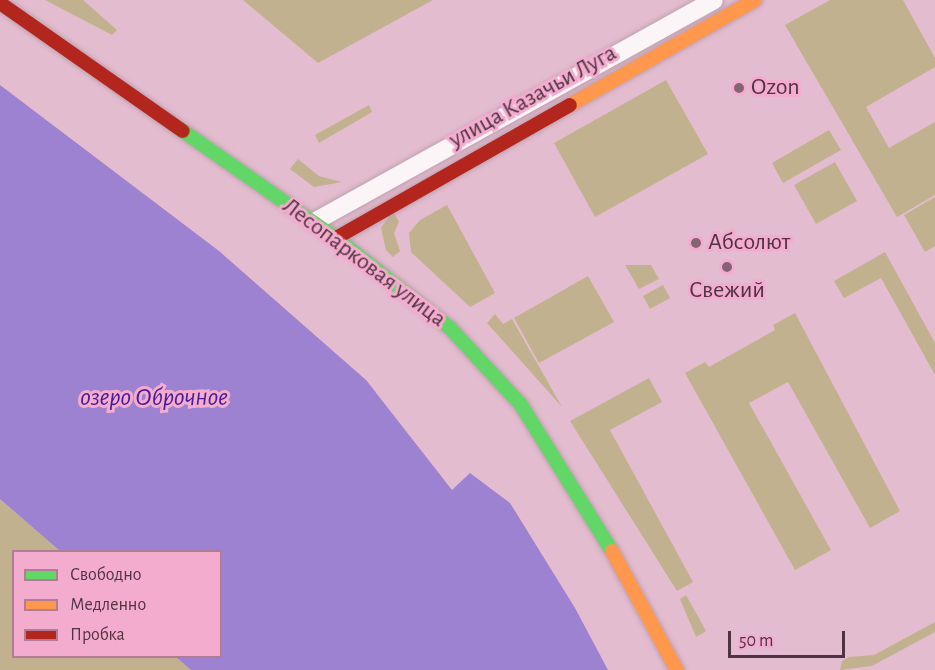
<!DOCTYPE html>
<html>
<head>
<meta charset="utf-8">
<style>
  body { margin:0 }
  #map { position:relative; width:935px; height:670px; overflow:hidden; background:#e4bccf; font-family:"Alegreya Sans",sans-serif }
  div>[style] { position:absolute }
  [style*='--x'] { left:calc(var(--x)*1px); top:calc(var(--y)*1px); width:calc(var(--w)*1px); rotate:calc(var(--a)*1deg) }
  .green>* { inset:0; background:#c2b18f }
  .water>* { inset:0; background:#9c82d0 }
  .roads { filter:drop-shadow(0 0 2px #bea0ae) drop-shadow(0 0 2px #bea0ae) }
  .street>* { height:18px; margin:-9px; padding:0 9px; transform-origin:9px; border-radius:9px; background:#fbf5f8 }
  .fast>* { height:14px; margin:-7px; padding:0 7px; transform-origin:7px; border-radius:7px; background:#63d668 }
  .slow>* { height:14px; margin:-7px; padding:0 7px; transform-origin:7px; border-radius:7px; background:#ff974d }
  .jam>* { height:14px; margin:-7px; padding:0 7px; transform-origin:7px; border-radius:7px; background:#b3261e }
  .dots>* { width:16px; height:16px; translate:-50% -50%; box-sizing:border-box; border:3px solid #f4acce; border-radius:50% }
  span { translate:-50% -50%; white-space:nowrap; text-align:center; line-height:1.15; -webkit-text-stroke:6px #f4acce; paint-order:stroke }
  .poi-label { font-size:24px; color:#503341 }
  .left { translate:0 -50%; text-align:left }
  .street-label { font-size:24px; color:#503341 }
  .water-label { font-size:26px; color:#461c99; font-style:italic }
  .legend { position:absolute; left:12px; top:550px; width:210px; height:108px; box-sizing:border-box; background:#f4acce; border:2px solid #b27c96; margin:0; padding:8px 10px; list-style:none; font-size:18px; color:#503341 }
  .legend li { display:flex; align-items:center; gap:12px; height:30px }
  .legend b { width:30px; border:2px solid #b27c96 }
  .scale { position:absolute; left:728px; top:631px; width:117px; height:27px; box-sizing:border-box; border:3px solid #503341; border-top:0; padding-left:8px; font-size:18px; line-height:21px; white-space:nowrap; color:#503341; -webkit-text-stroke:4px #f4acce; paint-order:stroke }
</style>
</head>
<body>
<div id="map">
  <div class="green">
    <i style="clip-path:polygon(45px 0,83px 0,117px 30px,112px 35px)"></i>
    <i style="clip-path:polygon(243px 0,433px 0,318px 63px)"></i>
    <i style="clip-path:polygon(830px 0,903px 0,935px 58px,935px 67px,866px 107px,889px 148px,935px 122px,935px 195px,897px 217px,785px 25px)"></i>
    <i style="clip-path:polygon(666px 80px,708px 154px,595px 217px,554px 143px)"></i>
    <i style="clip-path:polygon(369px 105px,372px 112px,319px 143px,315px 135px)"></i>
    <i style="clip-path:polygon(829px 130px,841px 150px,783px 183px,772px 163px)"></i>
    <i style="clip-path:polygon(298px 159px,319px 176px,342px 182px,314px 187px,290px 169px)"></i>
    <i style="clip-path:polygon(835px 162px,857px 201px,816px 224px,794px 185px)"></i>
    <i style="clip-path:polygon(935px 197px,935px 246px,925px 252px,904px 215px)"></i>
    <i style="clip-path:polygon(447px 205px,495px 293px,470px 307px,411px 252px,409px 233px,420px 220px)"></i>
    <i style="clip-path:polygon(393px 211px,399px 222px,394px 233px,400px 251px,393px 257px,386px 250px,381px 228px)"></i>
    <i style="clip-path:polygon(885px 252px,935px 343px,935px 375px,881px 278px,844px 298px,834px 281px)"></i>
    <i style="clip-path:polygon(625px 265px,651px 265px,659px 279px,639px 289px)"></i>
    <i style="clip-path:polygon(588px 276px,614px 322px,539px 363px,514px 318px)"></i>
    <i style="clip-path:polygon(663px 285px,670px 298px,650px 309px,643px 296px)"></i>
    <i style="clip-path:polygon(795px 313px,900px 511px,870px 528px,788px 382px,749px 403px,831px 550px,795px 570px,685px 373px,705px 362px,709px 367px,775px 330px,773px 325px)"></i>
    <i style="clip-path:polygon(495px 314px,503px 324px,512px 319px,562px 407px,487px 323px)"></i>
    <i style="clip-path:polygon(649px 378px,662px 402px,610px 430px,693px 582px,677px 591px,570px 421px)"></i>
    <i style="clip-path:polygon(0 499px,60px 551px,14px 552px,14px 656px,176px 657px,191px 670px,0 670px)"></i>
    <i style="clip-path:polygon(686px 595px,706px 631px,696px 637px,680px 599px)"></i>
    <i style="clip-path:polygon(935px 622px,935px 632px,872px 666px,840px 670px,842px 661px,849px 657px,874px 655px)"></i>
  </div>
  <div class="water">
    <i style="clip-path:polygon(0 85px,219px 251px,366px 380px,452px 490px,470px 473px,510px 503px,575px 608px,608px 670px,191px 670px,176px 657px,220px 656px,220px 552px,60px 551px,0 499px)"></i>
  </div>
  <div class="roads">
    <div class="street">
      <i style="--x:314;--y:222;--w:457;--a:-29"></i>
    </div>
    <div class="fast">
      <i style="--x:183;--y:131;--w:187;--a:35"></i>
      <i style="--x:336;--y:238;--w:145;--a:38.3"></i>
      <i style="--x:450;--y:328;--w:105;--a:47.3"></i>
      <i style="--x:521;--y:405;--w:172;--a:58.1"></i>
    </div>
    <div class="slow">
      <i style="--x:570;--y:105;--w:213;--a:-29.6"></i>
      <i style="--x:612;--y:551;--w:136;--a:61.4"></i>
    </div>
    <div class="jam">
      <i style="--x:0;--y:3;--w:223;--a:35"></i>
      <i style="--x:336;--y:238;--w:269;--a:-29.6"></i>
    </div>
  </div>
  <div class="dots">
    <i style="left:739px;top:88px;background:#846373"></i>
    <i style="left:696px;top:243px;background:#846373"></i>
    <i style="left:727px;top:267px;background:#846373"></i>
  </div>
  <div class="poi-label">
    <span class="left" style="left:751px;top:88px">Ozon</span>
    <span class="left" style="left:708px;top:243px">Абсолют</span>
    <span style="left:727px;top:291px">Свежий</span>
  </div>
  <div class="street-label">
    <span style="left:533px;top:97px;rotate:-29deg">улица Казачьи Луга</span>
    <span style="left:364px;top:263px;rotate:37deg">Лесопарковая улица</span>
  </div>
  <div class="water-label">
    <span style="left:154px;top:398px">озеро Оброчное</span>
  </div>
  <ul class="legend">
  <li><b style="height:8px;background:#63d668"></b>Свободно</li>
  <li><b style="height:8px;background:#ff974d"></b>Медленно</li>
  <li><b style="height:8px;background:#b3261e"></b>Пробка</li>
  </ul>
  <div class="scale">50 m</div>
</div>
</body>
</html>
